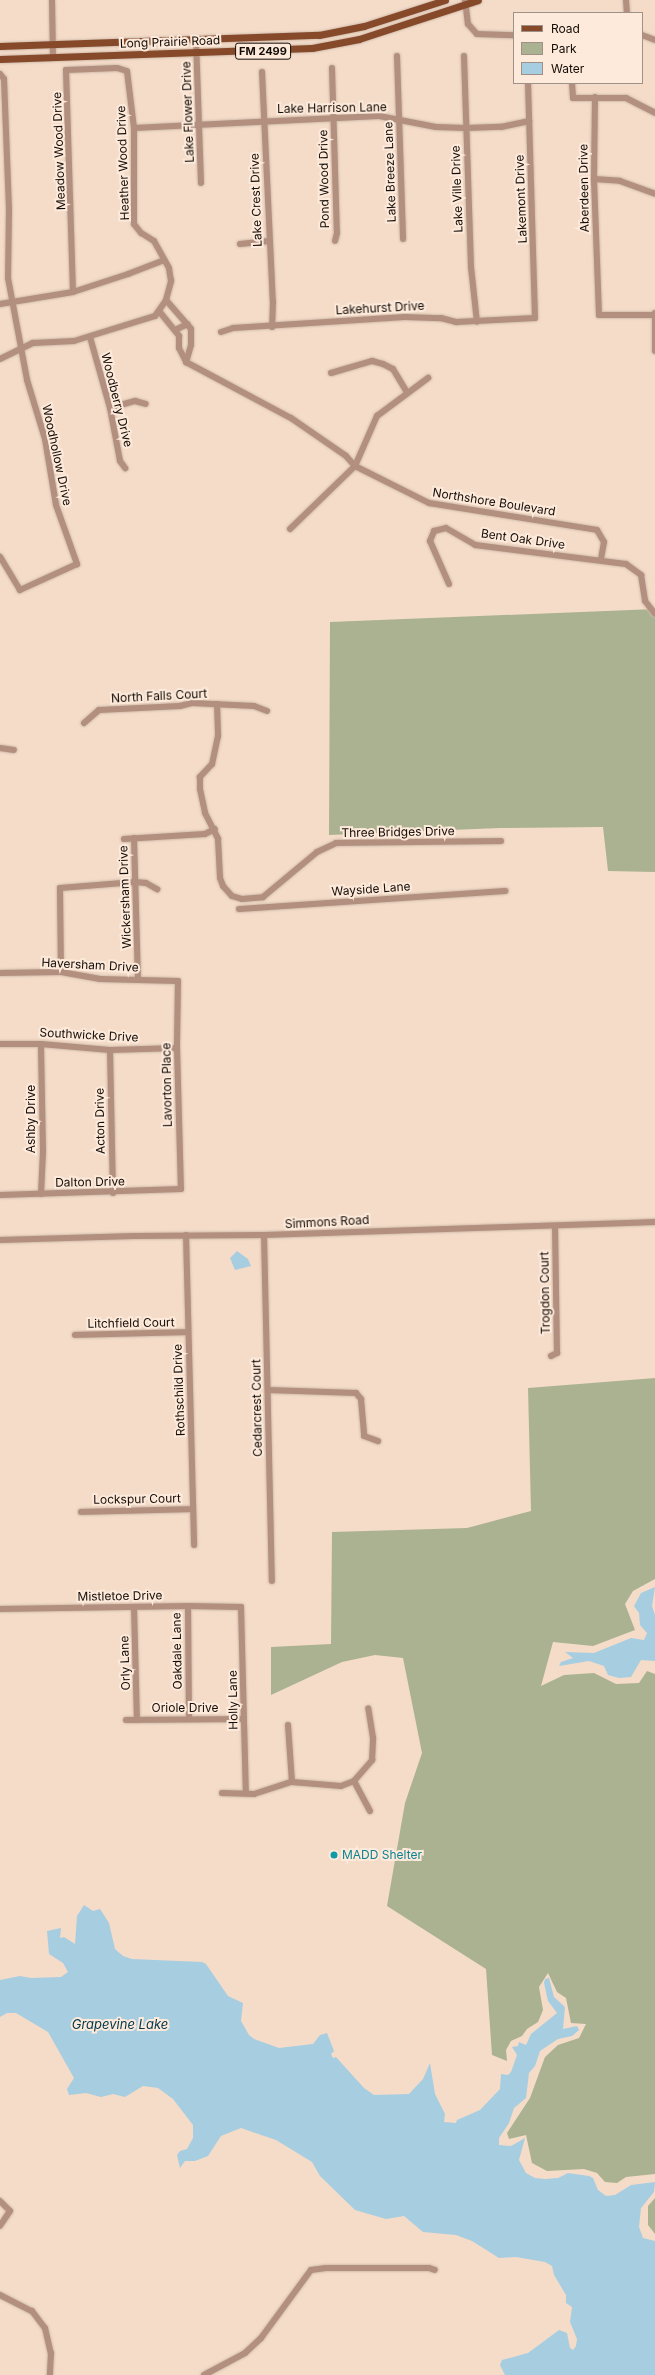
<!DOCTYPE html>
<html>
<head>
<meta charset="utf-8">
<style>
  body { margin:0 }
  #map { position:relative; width:655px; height:2375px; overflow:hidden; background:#f4dcc9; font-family:Inter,sans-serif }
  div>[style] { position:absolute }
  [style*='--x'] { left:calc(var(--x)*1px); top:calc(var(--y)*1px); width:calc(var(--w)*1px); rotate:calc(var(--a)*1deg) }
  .green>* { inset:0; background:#abb291 }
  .water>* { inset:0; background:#a7cde1 }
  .roads { filter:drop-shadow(0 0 1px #d0bbaa) drop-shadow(0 0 1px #d0bbaa) }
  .minor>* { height:6px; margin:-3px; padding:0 3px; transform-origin:3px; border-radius:3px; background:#b28f7f }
  .major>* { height:7px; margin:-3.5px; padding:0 3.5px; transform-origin:3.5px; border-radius:3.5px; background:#864a2b }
  .dots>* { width:11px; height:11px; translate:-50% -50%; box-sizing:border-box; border:2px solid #fdeadb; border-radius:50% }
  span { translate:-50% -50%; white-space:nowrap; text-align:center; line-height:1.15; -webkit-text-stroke:4px #fdeadb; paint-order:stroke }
  .shield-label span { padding:1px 3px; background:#fdeadb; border:1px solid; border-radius:3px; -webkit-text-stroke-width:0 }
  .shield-label { font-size:11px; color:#140c06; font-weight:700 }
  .street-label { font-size:12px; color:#140c06 }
  .culture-label { font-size:12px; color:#0d838f }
  .left { translate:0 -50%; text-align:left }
  .water-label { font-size:13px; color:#01384d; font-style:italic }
  .legend { position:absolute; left:513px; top:12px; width:130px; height:72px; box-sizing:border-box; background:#fdeadb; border:1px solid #a09186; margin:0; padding:5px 7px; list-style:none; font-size:12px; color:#140c06 }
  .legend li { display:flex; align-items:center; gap:8px; height:20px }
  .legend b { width:20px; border:1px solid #a09186 }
</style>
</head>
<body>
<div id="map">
  <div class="green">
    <i style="clip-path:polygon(655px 609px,655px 872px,608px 871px,603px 827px,500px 828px,329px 835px,330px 622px)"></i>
    <i style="clip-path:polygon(655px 1378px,655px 1579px,633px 1591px,625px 1604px,635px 1630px,593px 1646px,553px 1642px,541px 1686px,564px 1675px,594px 1673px,616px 1684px,639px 1683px,647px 1671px,655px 1674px,655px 2174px,626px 2177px,617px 2183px,605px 2182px,597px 2173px,584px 2169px,547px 2171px,532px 2163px,526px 2135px,509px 2139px,507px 2133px,530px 2098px,545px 2057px,558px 2045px,579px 2038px,586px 2024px,571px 2023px,566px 1998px,557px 1992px,548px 1973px,539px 1987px,543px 2010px,538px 2022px,527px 2029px,522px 2036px,511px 2041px,506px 2050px,507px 2061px,492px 2055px,486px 1969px,387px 1906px,405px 1803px,422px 1753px,403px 1658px,375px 1655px,342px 1662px,271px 1695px,271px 1647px,331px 1644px,332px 1532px,467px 1528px,531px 1511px,528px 1388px)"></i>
    <i style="clip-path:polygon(655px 2198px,655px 2234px,648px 2225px,648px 2206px)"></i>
  </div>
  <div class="water">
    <i style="clip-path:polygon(237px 1251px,248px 1259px,251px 1266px,235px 1270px,230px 1258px)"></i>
    <i style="clip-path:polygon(655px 1587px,652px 1606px,655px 1615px,655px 1661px,641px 1660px,631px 1677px,619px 1678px,608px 1675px,604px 1666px,589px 1661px,559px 1666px,561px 1662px,573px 1658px,565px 1652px,594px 1653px,631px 1638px,644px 1640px,647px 1633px,640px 1625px,639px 1613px,634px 1606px,641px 1593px)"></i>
    <i style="clip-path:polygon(84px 1905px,93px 1911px,100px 1909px,102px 1912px,109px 1923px,115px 1949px,123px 1956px,132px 1959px,202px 1962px,206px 1964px,228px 1996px,243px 2003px,241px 2021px,249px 2035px,254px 2039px,279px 2048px,313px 2044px,320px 2035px,327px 2033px,334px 2051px,331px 2054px,333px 2058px,336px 2057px,364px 2088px,374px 2095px,409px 2094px,423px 2079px,430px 2063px,435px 2094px,445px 2114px,444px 2122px,456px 2123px,457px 2120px,480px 2110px,500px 2089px,501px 2074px,508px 2075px,511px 2072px,517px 2055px,512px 2047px,518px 2046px,519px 2042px,526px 2045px,531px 2034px,557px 2013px,548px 2001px,544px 1983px,545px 1979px,549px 1978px,554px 1997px,565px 2007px,563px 2029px,577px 2026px,579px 2030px,572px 2036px,558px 2039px,540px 2051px,535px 2066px,529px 2073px,526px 2098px,514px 2108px,509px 2123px,499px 2138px,499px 2145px,511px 2146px,525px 2138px,519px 2160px,526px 2173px,535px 2178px,545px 2179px,558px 2178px,568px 2173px,589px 2176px,593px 2178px,598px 2190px,606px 2196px,615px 2195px,631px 2185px,655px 2182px,654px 2192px,641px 2208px,639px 2227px,643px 2238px,655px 2241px,655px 2375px,505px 2375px,500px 2365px,502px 2360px,528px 2353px,559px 2330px,567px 2333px,570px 2348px,573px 2350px,576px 2346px,577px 2339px,570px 2322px,572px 2307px,566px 2303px,566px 2295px,554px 2275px,552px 2266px,545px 2262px,516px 2257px,499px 2258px,472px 2241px,456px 2235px,423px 2232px,404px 2216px,386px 2219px,355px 2210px,320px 2176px,312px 2162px,276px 2140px,241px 2128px,221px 2136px,208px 2156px,195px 2161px,185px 2161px,180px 2168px,177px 2155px,180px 2151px,187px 2149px,193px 2138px,193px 2125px,173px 2099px,158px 2088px,143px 2086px,125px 2097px,113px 2094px,101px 2097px,86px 2093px,69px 2095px,67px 2089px,74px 2078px,48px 2032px,16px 2013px,7px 2013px,0 2017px,0 1980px,20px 1976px,31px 1978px,61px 1977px,68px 1972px,63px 1963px,49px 1954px,47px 1931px,61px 1928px,60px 1938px,64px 1937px,75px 1944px,77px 1916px)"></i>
  </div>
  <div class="roads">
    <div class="minor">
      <i style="--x:52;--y:0;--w:57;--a:89"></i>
      <i style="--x:465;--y:0;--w:24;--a:83"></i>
      <i style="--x:468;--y:24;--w:13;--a:48"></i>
      <i style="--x:477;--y:34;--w:37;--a:2"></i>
      <i style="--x:626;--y:0;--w:13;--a:86"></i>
      <i style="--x:642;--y:35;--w:14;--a:21"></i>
      <i style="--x:196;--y:40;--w:143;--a:88"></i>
      <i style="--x:397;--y:56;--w:183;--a:88.1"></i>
      <i style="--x:464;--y:56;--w:211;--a:88.1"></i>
      <i style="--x:471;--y:267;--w:55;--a:83.8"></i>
      <i style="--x:332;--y:68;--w:165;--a:88.3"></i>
      <i style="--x:337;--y:233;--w:8;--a:104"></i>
      <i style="--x:262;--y:72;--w:230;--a:87.3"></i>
      <i style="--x:273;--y:302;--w:25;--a:92"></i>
      <i style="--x:0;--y:74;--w:6;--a:51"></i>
      <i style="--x:4;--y:79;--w:130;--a:87.8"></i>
      <i style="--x:9;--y:209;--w:69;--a:90.8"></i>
      <i style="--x:8;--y:278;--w:104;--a:79.4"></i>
      <i style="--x:27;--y:380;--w:62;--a:73"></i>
      <i style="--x:45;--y:439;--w:67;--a:80.5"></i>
      <i style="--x:56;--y:505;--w:63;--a:70.4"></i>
      <i style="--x:77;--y:564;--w:63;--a:155.5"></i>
      <i style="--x:20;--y:590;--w:39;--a:-121"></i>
      <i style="--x:572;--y:83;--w:15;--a:86"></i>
      <i style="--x:573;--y:98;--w:53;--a:0"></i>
      <i style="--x:626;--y:98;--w:33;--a:27"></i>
      <i style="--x:595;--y:97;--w:82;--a:90.7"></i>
      <i style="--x:594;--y:179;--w:136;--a:87.9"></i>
      <i style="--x:599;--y:315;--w:55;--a:0"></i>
      <i style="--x:134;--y:128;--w:245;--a:-2.8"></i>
      <i style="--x:379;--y:116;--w:58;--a:10.9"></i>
      <i style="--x:436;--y:127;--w:30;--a:2"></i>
      <i style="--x:466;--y:128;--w:35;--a:-2"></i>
      <i style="--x:501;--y:127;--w:29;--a:-12"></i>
      <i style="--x:594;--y:179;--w:26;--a:4"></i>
      <i style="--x:620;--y:181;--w:37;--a:20"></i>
      <i style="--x:240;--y:244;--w:29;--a:-6"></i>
      <i style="--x:166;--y:300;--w:38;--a:49"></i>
      <i style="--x:191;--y:329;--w:16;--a:90"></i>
      <i style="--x:191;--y:345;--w:18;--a:106"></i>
      <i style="--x:0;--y:304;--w:74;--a:-9.3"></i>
      <i style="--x:73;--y:292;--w:58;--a:-18.1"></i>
      <i style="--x:128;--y:274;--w:39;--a:-21"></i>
      <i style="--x:159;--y:311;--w:32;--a:51"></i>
      <i style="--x:179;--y:336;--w:12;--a:90"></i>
      <i style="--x:179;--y:348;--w:16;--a:63"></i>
      <i style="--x:186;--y:362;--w:119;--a:28.1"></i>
      <i style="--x:291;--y:418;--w:67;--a:34.6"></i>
      <i style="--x:346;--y:456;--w:13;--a:48"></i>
      <i style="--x:355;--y:466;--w:83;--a:26.6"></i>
      <i style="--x:429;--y:503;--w:170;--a:9.1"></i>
      <i style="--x:597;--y:530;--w:14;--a:60"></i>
      <i style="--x:604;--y:542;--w:17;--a:100"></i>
      <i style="--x:655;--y:313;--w:38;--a:90"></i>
      <i style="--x:175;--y:330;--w:14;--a:-25"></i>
      <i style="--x:221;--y:332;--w:13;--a:-18"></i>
      <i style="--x:233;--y:328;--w:172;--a:-3.7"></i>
      <i style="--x:405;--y:317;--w:36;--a:2"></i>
      <i style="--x:441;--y:318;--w:16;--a:15"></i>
      <i style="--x:456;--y:322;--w:79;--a:-2.9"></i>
      <i style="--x:535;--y:318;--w:235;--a:-91.7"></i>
      <i style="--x:90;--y:337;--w:74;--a:74.3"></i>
      <i style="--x:110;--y:408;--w:54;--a:79.3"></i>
      <i style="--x:120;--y:461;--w:9;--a:54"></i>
      <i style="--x:0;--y:359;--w:37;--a:-26"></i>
      <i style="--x:33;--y:343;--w:41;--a:-2.8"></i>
      <i style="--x:74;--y:341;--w:85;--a:-17.2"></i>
      <i style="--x:155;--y:316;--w:19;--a:-55"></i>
      <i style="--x:166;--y:300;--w:20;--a:-75"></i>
      <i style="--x:171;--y:281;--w:13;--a:-99"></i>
      <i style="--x:169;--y:268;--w:31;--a:-119"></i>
      <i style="--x:154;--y:241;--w:15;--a:-148"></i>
      <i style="--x:141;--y:233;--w:11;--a:-128"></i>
      <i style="--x:134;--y:224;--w:96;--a:-90"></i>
      <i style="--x:134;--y:128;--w:57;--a:-97"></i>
      <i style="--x:127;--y:71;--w:10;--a:-163"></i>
      <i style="--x:117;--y:68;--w:51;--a:177.8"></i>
      <i style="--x:66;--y:70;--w:222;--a:88.2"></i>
      <i style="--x:331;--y:373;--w:43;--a:-16.3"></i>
      <i style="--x:372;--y:361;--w:11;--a:15"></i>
      <i style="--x:383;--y:364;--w:11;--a:27"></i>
      <i style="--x:393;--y:369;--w:27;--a:59"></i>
      <i style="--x:110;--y:408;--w:26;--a:-16"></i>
      <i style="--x:135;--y:401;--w:11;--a:15"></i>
      <i style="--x:290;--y:529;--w:91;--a:-44.1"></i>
      <i style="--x:355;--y:466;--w:55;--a:-66.3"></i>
      <i style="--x:377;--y:416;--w:64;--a:-36.7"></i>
      <i style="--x:449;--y:584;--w:47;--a:-113.8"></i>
      <i style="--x:430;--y:541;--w:11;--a:-68"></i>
      <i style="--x:434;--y:531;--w:12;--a:-14"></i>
      <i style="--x:446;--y:528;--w:34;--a:30"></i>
      <i style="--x:475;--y:545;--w:152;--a:7.2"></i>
      <i style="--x:626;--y:564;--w:19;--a:36"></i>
      <i style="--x:641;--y:575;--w:26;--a:81"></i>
      <i style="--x:645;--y:601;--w:16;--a:52"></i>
      <i style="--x:217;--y:704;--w:32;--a:88"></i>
      <i style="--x:218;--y:736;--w:29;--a:102"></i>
      <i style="--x:212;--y:764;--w:18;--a:133"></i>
      <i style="--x:200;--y:777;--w:12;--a:90"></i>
      <i style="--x:200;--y:789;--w:25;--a:78"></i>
      <i style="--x:205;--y:813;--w:29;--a:63"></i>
      <i style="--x:218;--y:839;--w:39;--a:87"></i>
      <i style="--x:220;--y:878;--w:9;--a:69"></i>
      <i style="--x:223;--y:886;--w:13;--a:48"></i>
      <i style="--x:232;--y:896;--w:10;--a:17"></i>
      <i style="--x:242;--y:899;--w:21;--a:-5"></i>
      <i style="--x:263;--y:897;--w:70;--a:-39.8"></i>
      <i style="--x:317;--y:852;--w:21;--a:-25"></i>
      <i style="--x:336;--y:843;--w:165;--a:-0.7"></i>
      <i style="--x:84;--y:723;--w:20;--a:-41"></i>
      <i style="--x:99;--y:710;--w:81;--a:-2.8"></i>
      <i style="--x:180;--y:706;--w:12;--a:-14"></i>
      <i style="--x:192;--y:703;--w:62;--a:2.8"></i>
      <i style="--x:254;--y:706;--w:14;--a:21"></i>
      <i style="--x:0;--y:748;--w:14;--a:8"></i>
      <i style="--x:134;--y:838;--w:141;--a:88.4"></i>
      <i style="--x:124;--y:839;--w:81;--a:-3.5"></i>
      <i style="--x:205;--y:834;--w:11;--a:-27"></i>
      <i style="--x:239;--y:909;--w:267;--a:-3.9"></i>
      <i style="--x:61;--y:972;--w:84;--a:-90.7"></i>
      <i style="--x:60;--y:888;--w:75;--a:-4.6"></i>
      <i style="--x:135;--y:882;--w:11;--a:5"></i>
      <i style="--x:146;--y:883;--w:13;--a:29"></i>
      <i style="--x:0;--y:973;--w:61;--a:-0.9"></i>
      <i style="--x:61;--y:972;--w:40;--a:10"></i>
      <i style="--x:100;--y:979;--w:78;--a:1.5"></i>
      <i style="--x:178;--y:981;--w:67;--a:90.9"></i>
      <i style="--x:177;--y:1048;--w:141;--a:88.4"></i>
      <i style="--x:181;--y:1189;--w:181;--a:178.1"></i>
      <i style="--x:0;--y:1044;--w:41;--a:0"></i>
      <i style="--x:41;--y:1044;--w:69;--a:5"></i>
      <i style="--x:110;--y:1050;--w:67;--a:-1.7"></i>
      <i style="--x:110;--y:1050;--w:143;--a:88.8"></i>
      <i style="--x:41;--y:1194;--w:43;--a:-87.3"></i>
      <i style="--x:43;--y:1151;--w:107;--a:-91.1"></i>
      <i style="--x:186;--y:1235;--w:310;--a:88.5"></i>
      <i style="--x:264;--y:1235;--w:346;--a:88.7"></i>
      <i style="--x:0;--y:1240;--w:134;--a:-1.7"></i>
      <i style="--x:134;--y:1236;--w:130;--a:-0.4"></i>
      <i style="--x:264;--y:1235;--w:391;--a:-1.9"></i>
      <i style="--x:75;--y:1335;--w:113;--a:-1.5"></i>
      <i style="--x:551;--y:1356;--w:7;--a:-27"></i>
      <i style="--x:557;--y:1353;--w:127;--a:-90.9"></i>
      <i style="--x:268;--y:1390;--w:88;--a:2"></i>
      <i style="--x:356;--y:1393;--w:8;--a:50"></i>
      <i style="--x:361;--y:1399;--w:37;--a:85"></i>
      <i style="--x:364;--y:1436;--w:15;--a:20"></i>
      <i style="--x:81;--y:1512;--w:112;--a:-1.5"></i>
      <i style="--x:188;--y:1606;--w:113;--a:89.5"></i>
      <i style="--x:134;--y:1607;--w:113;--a:88.5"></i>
      <i style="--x:0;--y:1609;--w:188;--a:-0.9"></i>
      <i style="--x:188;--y:1606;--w:53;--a:1.1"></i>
      <i style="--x:241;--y:1607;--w:185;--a:88.5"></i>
      <i style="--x:126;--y:1720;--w:118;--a:-0.5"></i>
      <i style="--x:288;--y:1725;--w:57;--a:86"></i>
      <i style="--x:354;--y:1781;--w:34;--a:62"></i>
      <i style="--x:222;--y:1793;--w:32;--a:2"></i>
      <i style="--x:254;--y:1794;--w:40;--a:-18"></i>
      <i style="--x:292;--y:1782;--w:49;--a:4.7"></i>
      <i style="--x:341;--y:1786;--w:14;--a:-21"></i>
      <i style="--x:354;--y:1781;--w:28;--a:-49"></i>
      <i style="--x:372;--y:1760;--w:22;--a:-87"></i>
      <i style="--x:373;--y:1738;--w:30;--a:-99"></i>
      <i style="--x:0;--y:2201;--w:14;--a:45"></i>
      <i style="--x:10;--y:2211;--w:18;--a:124"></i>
      <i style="--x:0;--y:2295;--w:36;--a:27"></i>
      <i style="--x:32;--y:2311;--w:21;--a:53"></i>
      <i style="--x:45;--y:2328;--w:26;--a:77"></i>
      <i style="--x:51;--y:2353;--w:22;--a:93"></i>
      <i style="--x:204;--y:2375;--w:47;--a:-28.2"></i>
      <i style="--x:245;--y:2353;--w:22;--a:-43"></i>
      <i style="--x:261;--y:2338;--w:84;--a:-53.7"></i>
      <i style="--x:311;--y:2270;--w:15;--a:-8"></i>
      <i style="--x:326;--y:2268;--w:103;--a:0"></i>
      <i style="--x:429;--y:2268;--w:6;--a:18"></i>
    </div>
    <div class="major">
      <i style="--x:0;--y:46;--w:319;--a:-2"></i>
      <i style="--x:319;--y:35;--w:46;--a:-11.3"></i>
      <i style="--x:364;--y:26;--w:85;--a:-17.8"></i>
      <i style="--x:0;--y:59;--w:312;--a:-2"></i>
      <i style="--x:312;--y:48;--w:48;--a:-10.8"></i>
      <i style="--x:359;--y:39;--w:125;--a:-18.1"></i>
    </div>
  </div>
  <div class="dots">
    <i style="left:334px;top:1855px;background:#0f9aa8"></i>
  </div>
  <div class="shield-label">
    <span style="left:263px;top:51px">FM 2499</span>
  </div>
  <div class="street-label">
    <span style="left:170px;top:42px;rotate:-2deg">Long Prairie Road</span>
    <span style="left:332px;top:108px;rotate:-1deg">Lake Harrison Lane</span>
    <span style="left:188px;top:112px;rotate:-92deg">Lake Flower Drive</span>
    <span style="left:59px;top:151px;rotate:-92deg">Meadow Wood Drive</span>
    <span style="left:123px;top:163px;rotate:-92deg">Heather Wood Drive</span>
    <span style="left:390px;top:172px;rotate:-92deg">Lake Breeze Lane</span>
    <span style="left:324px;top:179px;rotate:-91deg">Pond Wood Drive</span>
    <span style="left:584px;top:188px;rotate:-91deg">Aberdeen Drive</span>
    <span style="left:457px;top:189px;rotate:-92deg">Lake Ville Drive</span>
    <span style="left:521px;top:199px;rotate:-92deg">Lakemont Drive</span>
    <span style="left:256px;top:200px;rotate:-92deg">Lake Crest Drive</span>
    <span style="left:380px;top:308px;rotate:-3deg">Lakehurst Drive</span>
    <span style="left:117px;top:400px;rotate:76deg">Woodberry Drive</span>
    <span style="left:57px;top:455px;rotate:78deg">Woodhollow Drive</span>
    <span style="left:494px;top:502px;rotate:9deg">Northshore Boulevard</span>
    <span style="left:523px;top:539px;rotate:8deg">Bent Oak Drive</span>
    <span style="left:159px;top:696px;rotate:-3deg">North Falls Court</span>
    <span style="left:398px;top:832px;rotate:-1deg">Three Bridges Drive</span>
    <span style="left:371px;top:889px;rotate:-4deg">Wayside Lane</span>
    <span style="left:125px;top:897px;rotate:-92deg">Wickersham Drive</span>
    <span style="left:90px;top:965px;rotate:3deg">Haversham Drive</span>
    <span style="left:89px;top:1035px;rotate:3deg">Southwicke Drive</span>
    <span style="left:167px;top:1085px;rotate:-91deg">Lavorton Place</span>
    <span style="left:31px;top:1119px;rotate:-90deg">Ashby Drive</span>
    <span style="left:100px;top:1121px;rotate:-91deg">Acton Drive</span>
    <span style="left:90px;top:1182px;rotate:-1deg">Dalton Drive</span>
    <span style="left:327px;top:1222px;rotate:-3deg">Simmons Road</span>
    <span style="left:545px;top:1293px;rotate:-91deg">Trogdon Court</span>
    <span style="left:131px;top:1323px;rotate:-1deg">Litchfield Court</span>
    <span style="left:179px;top:1390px;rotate:-92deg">Rothschild Drive</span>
    <span style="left:257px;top:1408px;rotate:-91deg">Cedarcrest Court</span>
    <span style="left:137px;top:1499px;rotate:-1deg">Lockspur Court</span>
    <span style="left:120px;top:1596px;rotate:-1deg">Mistletoe Drive</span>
    <span style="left:177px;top:1651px;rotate:-91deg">Oakdale Lane</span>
    <span style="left:125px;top:1663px;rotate:-92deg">Orly Lane</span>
    <span style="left:233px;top:1700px;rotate:-91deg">Holly Lane</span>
    <span style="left:185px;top:1708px">Oriole Drive</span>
  </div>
  <div class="culture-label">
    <span class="left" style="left:342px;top:1855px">MADD Shelter</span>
  </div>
  <div class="water-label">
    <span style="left:120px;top:2024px">Grapevine Lake</span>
  </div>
  <ul class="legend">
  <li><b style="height:5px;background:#864a2b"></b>Road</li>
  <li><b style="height:11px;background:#abb291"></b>Park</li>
  <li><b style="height:11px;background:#a7cde1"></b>Water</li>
  </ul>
</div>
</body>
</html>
